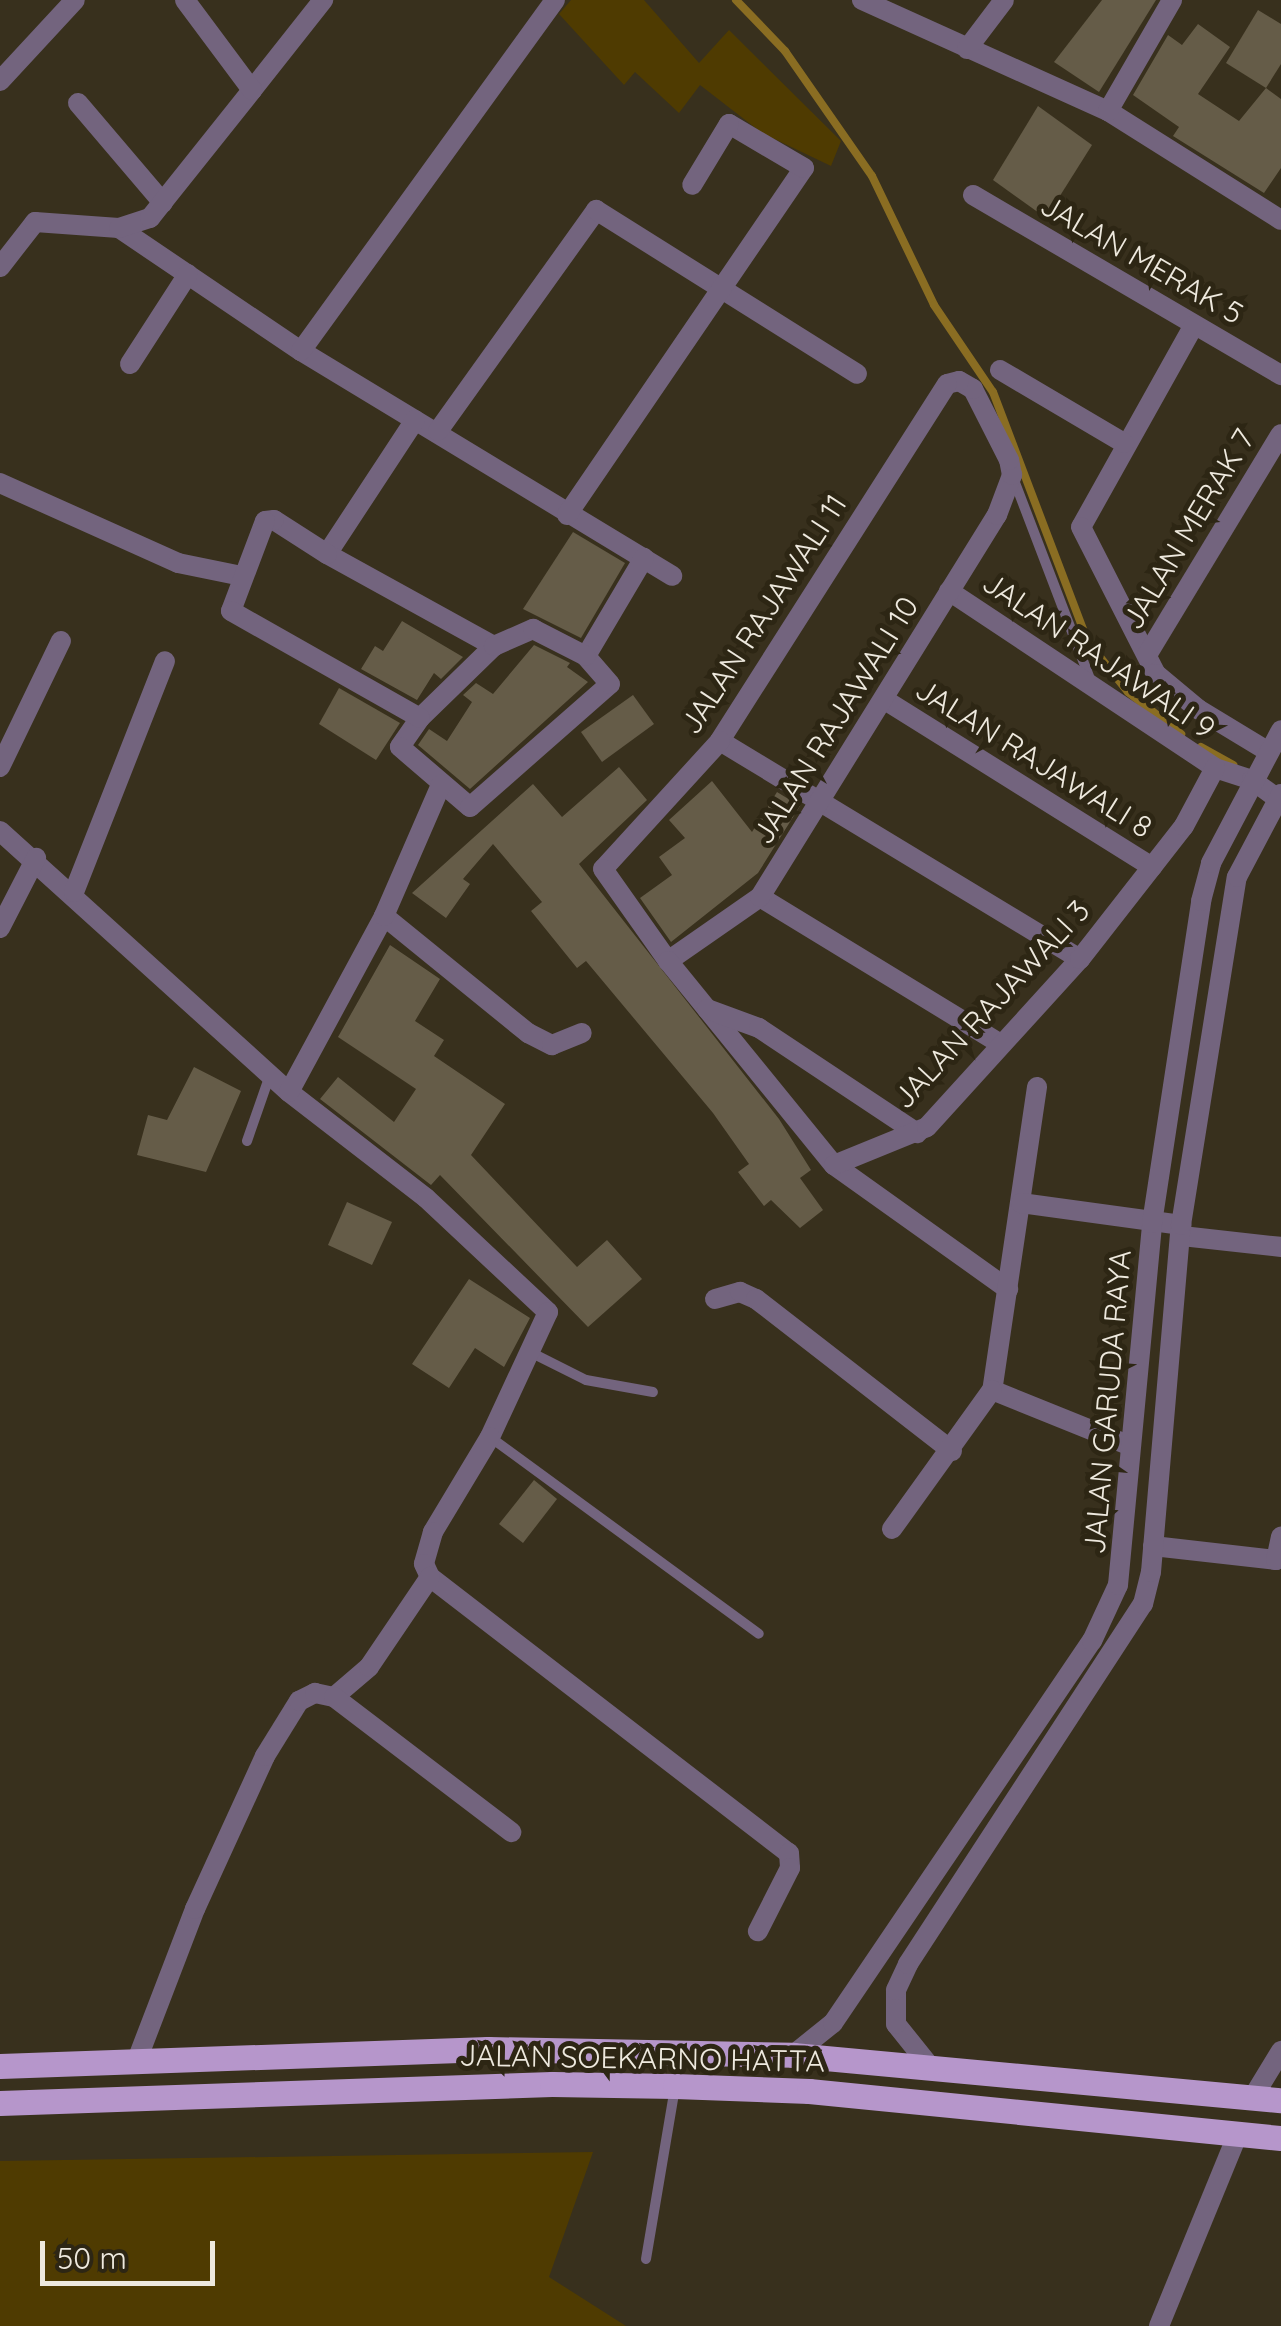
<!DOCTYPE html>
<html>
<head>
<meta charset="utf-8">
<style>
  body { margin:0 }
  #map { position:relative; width:1281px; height:2326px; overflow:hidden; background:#38301d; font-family:Quicksand,sans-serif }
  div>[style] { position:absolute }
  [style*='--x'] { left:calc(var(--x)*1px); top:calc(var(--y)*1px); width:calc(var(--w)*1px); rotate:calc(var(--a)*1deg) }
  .green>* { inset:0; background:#4f3b01 }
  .stream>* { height:8px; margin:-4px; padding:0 4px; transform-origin:4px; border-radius:4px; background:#8a6d22 }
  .building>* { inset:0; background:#655c48 }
  .service>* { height:10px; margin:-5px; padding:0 5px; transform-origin:5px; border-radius:5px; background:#73647e }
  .minor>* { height:20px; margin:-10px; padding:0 10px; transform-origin:10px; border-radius:10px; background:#73647e }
  .primary>* { height:25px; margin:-12.5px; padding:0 12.5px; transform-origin:12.5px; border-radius:12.5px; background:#b696cb }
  span { translate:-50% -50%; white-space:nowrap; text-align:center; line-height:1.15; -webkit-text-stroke:10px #2d2614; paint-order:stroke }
  .street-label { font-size:30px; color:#eee9de }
  .scale { position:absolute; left:40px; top:2241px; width:175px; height:45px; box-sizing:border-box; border:5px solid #eee9de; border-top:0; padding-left:12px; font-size:30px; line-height:35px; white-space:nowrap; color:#eee9de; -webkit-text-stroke:8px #2d2614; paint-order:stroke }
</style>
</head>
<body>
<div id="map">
  <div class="green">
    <i style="clip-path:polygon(571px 0,644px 0,699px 63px,729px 30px,841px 141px,831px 166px,762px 133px,700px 85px,679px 113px,635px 72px,624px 85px,559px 14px)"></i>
    <i style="clip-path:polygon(593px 2152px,549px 2277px,626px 2326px,0 2326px,0 2161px)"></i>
  </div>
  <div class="stream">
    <i style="--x:736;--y:0;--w:71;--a:46.1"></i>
    <i style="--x:785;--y:51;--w:152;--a:55.2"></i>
    <i style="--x:872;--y:176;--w:143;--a:64.3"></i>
    <i style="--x:934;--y:305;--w:105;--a:55.9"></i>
    <i style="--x:993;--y:392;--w:267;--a:69.2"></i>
    <i style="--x:1088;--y:642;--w:64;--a:51.3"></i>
    <i style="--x:1128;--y:692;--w:68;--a:38.4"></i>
    <i style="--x:1201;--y:747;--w:37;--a:29"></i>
  </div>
  <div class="building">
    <i style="clip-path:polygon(1102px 0,1156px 0,1099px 92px,1054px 62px)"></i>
    <i style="clip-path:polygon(1258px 10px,1281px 24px,1281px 64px,1266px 88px,1226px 63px)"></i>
    <i style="clip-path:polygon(1198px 24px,1230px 47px,1198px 94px,1239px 121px,1266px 88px,1281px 99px,1281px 168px,1264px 193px,1173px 136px,1179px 127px,1133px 95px,1168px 35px,1182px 45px)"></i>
    <i style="clip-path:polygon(1038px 106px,1092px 145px,1046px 218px,993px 180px)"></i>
    <i style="clip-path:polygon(573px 532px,625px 563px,581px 638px,523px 609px)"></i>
    <i style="clip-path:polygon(402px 621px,463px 657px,441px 679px,434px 673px,417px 700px,361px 669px,375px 646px,383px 651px)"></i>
    <i style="clip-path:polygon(534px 645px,570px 663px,567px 667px,588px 682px,470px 789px,418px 745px,429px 729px,447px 741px,472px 702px,463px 695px,476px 683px,493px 694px)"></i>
    <i style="clip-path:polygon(339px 688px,400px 723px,376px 760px,319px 724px)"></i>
    <i style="clip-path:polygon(633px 695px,654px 724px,602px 762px,581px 732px)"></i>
    <i style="clip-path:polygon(619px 767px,647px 800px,579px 864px,779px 1119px,811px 1170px,800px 1178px,823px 1210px,800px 1228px,771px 1200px,764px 1206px,738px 1172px,749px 1164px,713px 1113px,586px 961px,577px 968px,531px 911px,542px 902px,493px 844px,463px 879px,470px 884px,446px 918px,412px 893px,533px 784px,562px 817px)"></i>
    <i style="clip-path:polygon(712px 781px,752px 832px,777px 792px,800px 806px,758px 873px,671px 942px,640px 898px,672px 875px,659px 857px,685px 838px,669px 820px)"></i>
    <i style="clip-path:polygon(390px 945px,440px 979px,415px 1021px,444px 1040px,434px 1056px,505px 1104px,471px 1155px,577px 1267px,607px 1240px,642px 1279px,588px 1327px,440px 1175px,431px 1185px,320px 1099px,338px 1077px,394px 1122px,416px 1089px,338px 1037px)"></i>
    <i style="clip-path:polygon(194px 1067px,241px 1091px,206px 1172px,137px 1155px,148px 1115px,167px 1120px)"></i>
    <i style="clip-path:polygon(347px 1202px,392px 1222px,372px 1265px,328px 1245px)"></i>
    <i style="clip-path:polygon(469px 1279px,530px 1318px,504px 1367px,475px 1348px,449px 1388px,412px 1364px)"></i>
    <i style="clip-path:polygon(534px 1480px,557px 1499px,523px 1543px,499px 1524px)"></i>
  </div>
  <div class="service">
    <i style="--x:1014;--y:480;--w:218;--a:69.1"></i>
    <i style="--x:247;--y:1141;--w:70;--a:-70.8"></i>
    <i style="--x:532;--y:1353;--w:60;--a:26.6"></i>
    <i style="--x:586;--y:1380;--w:68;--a:10.2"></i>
    <i style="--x:490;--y:1437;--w:333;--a:36.2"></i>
    <i style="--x:646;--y:2259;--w:174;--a:-80.4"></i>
  </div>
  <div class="minor">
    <i style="--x:862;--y:0;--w:270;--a:24.3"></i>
    <i style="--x:1108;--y:111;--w:204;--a:32.2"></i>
    <i style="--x:967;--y:49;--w:61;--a:-52.9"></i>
    <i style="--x:0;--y:81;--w:110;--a:-47.2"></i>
    <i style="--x:252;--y:90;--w:115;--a:-51.7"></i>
    <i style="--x:78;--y:103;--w:131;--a:49.6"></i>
    <i style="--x:1108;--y:111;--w:128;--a:-60"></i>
    <i style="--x:973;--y:195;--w:357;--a:30.3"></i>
    <i style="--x:119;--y:228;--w:220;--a:34.1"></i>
    <i style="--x:301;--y:351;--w:434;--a:31.2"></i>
    <i style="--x:0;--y:267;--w:57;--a:-52.1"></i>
    <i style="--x:35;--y:222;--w:84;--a:4.1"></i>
    <i style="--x:119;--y:228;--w:33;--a:-18"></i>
    <i style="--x:150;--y:218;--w:164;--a:-51.4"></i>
    <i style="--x:252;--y:90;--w:112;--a:-126.7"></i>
    <i style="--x:1194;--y:325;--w:231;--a:119.2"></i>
    <i style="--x:1081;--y:527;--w:165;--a:63"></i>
    <i style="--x:1156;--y:674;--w:55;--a:39.8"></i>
    <i style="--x:1198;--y:709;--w:83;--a:31.2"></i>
    <i style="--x:301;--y:351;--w:433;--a:-54.1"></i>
    <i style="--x:130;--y:364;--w:107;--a:-57.2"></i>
    <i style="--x:1000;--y:370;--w:144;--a:30.5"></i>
    <i style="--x:415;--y:420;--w:160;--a:123.3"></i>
    <i style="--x:327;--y:554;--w:191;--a:28.9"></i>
    <i style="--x:494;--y:646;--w:103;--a:135.8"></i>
    <i style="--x:420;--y:718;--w:35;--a:125"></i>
    <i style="--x:400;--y:747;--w:92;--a:40.6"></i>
    <i style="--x:470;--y:807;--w:186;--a:-41.3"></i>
    <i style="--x:610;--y:684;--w:37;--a:-131"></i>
    <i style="--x:586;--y:656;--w:114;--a:-59.4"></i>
    <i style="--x:438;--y:431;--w:272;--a:-54.4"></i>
    <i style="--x:596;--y:210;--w:308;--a:32.1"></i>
    <i style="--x:0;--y:483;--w:195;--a:24.2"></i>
    <i style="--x:178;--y:563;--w:65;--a:11.5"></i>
    <i style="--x:567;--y:515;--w:420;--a:-55.7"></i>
    <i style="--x:804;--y:168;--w:87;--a:-149.6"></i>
    <i style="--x:729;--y:124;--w:71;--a:121.2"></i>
    <i style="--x:327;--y:554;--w:63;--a:-147.3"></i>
    <i style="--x:274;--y:520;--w:9;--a:174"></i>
    <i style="--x:265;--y:521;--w:96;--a:110.7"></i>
    <i style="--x:231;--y:611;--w:217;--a:29.5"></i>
    <i style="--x:949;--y:591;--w:320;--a:33.6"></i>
    <i style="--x:1215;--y:768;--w:39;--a:18"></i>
    <i style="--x:1252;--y:780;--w:36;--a:36"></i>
    <i style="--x:494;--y:646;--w:43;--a:-23.6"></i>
    <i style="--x:533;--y:629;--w:59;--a:27"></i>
    <i style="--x:1147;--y:655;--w:258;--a:-58.8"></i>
    <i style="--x:885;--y:700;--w:315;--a:32"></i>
    <i style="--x:720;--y:741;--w:421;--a:31.2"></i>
    <i style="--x:0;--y:767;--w:140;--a:-64.2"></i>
    <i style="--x:0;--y:831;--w:389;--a:42.1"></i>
    <i style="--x:289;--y:1092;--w:173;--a:37.7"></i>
    <i style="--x:426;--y:1198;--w:167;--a:43.1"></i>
    <i style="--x:548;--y:1312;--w:138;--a:114.9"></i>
    <i style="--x:490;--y:1437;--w:111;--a:121"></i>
    <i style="--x:433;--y:1532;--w:33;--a:106"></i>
    <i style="--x:424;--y:1564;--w:14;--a:65"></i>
    <i style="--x:430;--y:1577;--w:453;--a:37.6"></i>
    <i style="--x:789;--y:1853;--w:15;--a:86"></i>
    <i style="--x:790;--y:1868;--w:71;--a:116.9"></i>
    <i style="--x:74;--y:892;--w:248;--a:-68.5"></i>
    <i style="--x:760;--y:897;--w:282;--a:31.4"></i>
    <i style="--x:384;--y:916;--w:186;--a:39.1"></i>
    <i style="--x:528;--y:1033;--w:27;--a:27"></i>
    <i style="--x:552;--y:1045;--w:32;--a:-22"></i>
    <i style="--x:0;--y:928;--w:79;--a:-62.8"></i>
    <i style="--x:668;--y:961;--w:112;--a:-34.8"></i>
    <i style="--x:760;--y:897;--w:450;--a:-58.2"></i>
    <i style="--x:997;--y:515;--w:43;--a:-69.4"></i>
    <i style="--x:1012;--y:475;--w:15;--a:-101"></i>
    <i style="--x:1009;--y:460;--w:80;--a:-116.9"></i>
    <i style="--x:973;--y:389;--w:16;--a:-150"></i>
    <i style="--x:959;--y:381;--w:12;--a:166"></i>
    <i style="--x:947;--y:384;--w:423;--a:122.5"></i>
    <i style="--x:720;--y:741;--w:173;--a:132.4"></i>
    <i style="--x:603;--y:869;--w:113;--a:54.8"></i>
    <i style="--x:668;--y:961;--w:263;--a:50.9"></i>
    <i style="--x:834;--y:1165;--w:214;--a:35.5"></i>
    <i style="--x:707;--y:1009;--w:55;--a:20.1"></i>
    <i style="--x:759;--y:1028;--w:190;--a:33.6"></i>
    <i style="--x:1037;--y:1087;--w:306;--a:98.4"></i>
    <i style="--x:992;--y:1390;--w:147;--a:22"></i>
    <i style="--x:289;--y:1092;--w:200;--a:-61.6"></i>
    <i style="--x:384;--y:916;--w:143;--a:-66.5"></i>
    <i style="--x:834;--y:1165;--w:100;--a:-22.2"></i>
    <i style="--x:927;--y:1127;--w:227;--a:-47.7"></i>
    <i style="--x:1080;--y:959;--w:169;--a:-52"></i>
    <i style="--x:1184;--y:826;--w:66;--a:-61.9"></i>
    <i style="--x:1021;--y:1203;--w:162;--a:7.8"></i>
    <i style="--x:1182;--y:1236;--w:100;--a:6.3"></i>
    <i style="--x:715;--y:1299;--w:26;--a:-16"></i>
    <i style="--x:740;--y:1292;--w:17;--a:24"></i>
    <i style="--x:756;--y:1299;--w:248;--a:37.8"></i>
    <i style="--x:892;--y:1529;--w:171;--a:-54.3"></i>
    <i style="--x:1153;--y:1546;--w:124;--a:6.5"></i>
    <i style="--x:1276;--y:1560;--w:24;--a:-78"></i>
    <i style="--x:334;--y:1697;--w:46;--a:-40.6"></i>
    <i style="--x:369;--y:1667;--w:109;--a:-55.9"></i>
    <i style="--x:793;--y:2055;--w:51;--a:-38.7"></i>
    <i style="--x:833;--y:2023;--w:462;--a:-55.9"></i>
    <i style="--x:1092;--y:1641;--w:62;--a:-65.1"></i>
    <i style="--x:1118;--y:1585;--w:364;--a:-84.6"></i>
    <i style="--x:1152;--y:1223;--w:326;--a:-81.3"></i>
    <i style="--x:1201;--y:901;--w:39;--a:-75"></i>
    <i style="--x:1211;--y:863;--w:150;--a:-62.2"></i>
    <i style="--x:137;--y:2060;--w:162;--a:-69"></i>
    <i style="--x:195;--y:1909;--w:168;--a:-65.4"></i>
    <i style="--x:265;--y:1756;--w:65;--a:-58.3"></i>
    <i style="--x:299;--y:1701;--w:18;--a:-27"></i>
    <i style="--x:315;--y:1693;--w:19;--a:12"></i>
    <i style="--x:334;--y:1697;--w:223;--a:37.3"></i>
    <i style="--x:928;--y:2064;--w:51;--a:-128.7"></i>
    <i style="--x:896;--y:2024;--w:34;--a:-90"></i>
    <i style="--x:896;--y:1990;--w:29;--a:-65"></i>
    <i style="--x:908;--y:1964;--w:430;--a:-56.9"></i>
    <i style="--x:1143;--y:1604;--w:33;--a:-76"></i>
    <i style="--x:1151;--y:1572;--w:348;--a:-85.1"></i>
    <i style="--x:1181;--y:1225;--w:352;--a:-80.9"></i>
    <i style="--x:1237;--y:877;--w:94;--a:-62.1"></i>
    <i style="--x:1253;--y:2097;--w:54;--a:-58.7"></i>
    <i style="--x:1159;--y:2326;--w:209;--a:-67.7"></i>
  </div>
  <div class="primary">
    <i style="--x:0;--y:2066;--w:488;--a:-2"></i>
    <i style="--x:488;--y:2049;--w:305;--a:1.1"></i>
    <i style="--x:793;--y:2055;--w:490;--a:5.3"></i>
    <i style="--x:0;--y:2103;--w:552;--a:-1.97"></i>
    <i style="--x:552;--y:2084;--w:123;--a:0.9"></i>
    <i style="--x:675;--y:2086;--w:134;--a:2.1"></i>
    <i style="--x:809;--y:2091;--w:474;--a:5.7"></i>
  </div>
  <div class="street-label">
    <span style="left:1142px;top:259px;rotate:30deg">JALAN MERAK 5</span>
    <span style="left:1188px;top:529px;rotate:-59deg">JALAN MERAK 7</span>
    <span style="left:763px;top:614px;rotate:-57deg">JALAN RAJAWALI 11</span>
    <span style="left:1099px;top:655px;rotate:34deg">JALAN RAJAWALI 9</span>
    <span style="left:835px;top:720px;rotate:-58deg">JALAN RAJAWALI 10</span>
    <span style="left:1034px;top:758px;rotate:32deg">JALAN RAJAWALI 8</span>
    <span style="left:991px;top:1004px;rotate:-47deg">JALAN RAJAWALI 3</span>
    <span style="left:1107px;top:1402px;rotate:-85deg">JALAN GARUDA RAYA</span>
    <span style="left:642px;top:2058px;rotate:1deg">JALAN SOEKARNO HATTA</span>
  </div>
  <div class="scale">50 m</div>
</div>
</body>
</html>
